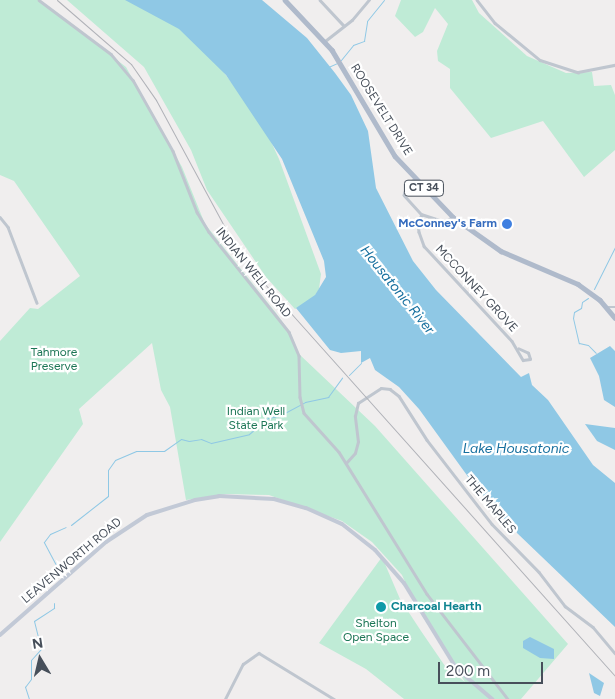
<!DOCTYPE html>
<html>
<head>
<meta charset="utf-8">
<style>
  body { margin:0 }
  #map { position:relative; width:615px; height:699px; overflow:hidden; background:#f0eeee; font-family:Figtree,sans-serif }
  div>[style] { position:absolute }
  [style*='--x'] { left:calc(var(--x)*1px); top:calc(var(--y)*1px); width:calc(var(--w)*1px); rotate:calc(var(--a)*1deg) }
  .green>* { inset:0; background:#bfebd6 }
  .water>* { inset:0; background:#8fc8e5 }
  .stream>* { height:1px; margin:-0.5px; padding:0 0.5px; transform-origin:0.5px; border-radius:0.5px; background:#8fc8e5 }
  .street>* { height:2.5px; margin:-1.25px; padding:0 1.25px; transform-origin:1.25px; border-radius:1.25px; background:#bfc6cf }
  .secondary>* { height:4px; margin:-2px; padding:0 2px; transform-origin:2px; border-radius:2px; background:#c2c9d6 }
  .primary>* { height:4.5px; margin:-2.25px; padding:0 2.25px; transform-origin:2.25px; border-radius:2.25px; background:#afbacb }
  .rail>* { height:1px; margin:-0.5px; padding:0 0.5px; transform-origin:0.5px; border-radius:0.5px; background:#b0b2b8 }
  .dots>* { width:14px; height:14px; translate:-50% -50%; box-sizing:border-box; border:2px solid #fff; border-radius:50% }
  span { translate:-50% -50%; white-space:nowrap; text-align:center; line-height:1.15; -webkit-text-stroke:4.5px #fff; paint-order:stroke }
  .shield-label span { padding:1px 4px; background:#fff; border:1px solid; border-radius:4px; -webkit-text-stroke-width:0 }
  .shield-label { font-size:11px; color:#474f5a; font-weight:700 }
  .street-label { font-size:12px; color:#474f5a }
  .shop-label { font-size:12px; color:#366cbe; font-weight:700 }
  .right { translate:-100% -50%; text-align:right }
  .park-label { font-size:12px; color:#1d7656 }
  .culture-label { font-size:12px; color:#0d838f; font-weight:700 }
  .left { translate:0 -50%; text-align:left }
  .water-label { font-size:14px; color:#166f9e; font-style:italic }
  .north { position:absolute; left:15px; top:634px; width:50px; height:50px; -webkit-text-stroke:4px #fff; paint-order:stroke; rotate:351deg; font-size:14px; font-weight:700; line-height:20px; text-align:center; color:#474f5a }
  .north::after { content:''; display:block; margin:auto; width:18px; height:22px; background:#474f5a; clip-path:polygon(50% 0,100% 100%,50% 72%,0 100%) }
  .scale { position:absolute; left:438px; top:662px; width:105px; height:22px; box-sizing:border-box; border:2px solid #474f5a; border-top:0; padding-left:6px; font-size:15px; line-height:18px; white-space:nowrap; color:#474f5a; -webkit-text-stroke:4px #fff; paint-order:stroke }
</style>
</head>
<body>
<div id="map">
  <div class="green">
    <i style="clip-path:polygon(0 0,40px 0,126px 67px,182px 167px,205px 224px,276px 313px,291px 334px,299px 354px,375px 426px,568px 644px,521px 699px,404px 699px,366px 669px,319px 643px,382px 557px,400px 599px,421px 631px,445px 666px,465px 682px,417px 608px,402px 575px,372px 542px,342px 521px,269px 495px,227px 494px,186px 500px,170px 407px,161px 390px,152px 343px,79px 409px,83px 424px,0 542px,0 341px,30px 308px,38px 309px,80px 276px,14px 181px,0 175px)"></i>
    <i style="clip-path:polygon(67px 0,136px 0,193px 32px,263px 124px,279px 159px,321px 274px,319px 289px,313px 299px,295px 309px,266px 277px,207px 190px,191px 150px,144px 67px)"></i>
    <i style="clip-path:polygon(401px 0,472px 0,479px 13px,527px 56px,566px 73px,592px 72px,594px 86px,611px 85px,615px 95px,615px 150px,584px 177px,543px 121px,491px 138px,450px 88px,450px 69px,438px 61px,437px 51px,448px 24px,435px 8px,423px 32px,415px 37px,395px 16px)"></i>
  </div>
  <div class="water">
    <i style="clip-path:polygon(125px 0,262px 0,307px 38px,335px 73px,351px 95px,368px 131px,376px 188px,413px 261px,436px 290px,521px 377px,529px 373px,532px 385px,548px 400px,593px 465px,615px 483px,615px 627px,517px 533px,474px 485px,419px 409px,399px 387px,375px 370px,370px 358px,361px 363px,361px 351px,341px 353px,330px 350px,296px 308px,315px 295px,326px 277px,324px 261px,282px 159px,226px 75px,179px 29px)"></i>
    <i style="clip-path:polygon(610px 346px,615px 351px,615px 407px,604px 400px,599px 376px,590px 358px)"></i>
    <i style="clip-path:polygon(585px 424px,615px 428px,615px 450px,597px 441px)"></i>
    <i style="clip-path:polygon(530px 637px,554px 649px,554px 659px,540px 658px,523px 648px,523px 641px)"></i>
    <i style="clip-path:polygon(589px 673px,604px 683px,600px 696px,594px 693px)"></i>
  </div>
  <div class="stream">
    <i style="--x:341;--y:60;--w:19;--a:-51"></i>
    <i style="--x:353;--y:45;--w:12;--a:-20"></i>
    <i style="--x:364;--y:41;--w:20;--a:-81"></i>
    <i style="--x:367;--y:21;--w:27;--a:-51"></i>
    <i style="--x:326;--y:68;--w:12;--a:-24"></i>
    <i style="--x:594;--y:289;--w:47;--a:-63.4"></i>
    <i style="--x:588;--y:298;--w:7;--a:146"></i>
    <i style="--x:582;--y:302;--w:6;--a:99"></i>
    <i style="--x:581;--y:308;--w:8;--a:150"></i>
    <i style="--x:574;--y:312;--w:6;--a:99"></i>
    <i style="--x:573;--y:318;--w:26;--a:77"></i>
    <i style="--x:579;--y:343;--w:9;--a:13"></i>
    <i style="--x:588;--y:345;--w:11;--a:45"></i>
    <i style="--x:349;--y:375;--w:17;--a:-45"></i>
    <i style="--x:71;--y:525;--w:47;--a:-38.1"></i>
    <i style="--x:108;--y:496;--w:26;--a:-90"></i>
    <i style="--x:108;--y:470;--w:12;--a:-55"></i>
    <i style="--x:115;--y:460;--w:23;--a:-23"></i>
    <i style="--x:136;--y:451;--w:28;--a:0"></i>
    <i style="--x:164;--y:451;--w:21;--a:-35"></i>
    <i style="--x:181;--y:439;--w:8;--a:14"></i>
    <i style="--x:189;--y:441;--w:12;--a:-9"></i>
    <i style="--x:201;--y:439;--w:11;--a:22"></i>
    <i style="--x:211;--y:443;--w:39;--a:-13"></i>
    <i style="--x:249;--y:434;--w:25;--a:-40"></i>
    <i style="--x:268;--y:418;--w:11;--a:-10"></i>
    <i style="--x:279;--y:416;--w:30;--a:-28"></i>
    <i style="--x:305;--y:402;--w:24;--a:-12"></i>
    <i style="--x:328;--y:397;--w:24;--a:-54"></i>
    <i style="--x:46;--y:582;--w:20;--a:-60"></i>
    <i style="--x:56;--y:565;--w:26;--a:-118"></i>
    <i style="--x:44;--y:542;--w:10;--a:-53"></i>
    <i style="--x:50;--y:534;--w:17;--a:-24"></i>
    <i style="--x:29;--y:699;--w:13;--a:-108"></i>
    <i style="--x:25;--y:687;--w:10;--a:-53"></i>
    <i style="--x:31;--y:679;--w:19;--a:-90"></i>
    <i style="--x:31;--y:660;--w:15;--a:-48"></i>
    <i style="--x:41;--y:649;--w:29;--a:-104"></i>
    <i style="--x:34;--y:621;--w:24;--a:-33"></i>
    <i style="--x:54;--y:608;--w:5;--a:-90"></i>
  </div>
  <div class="street">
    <i style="--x:39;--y:0;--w:90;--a:36.9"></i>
    <i style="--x:111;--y:54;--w:34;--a:50"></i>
    <i style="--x:133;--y:80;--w:81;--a:60.6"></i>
    <i style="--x:173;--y:151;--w:66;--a:68.5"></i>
    <i style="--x:197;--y:212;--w:23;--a:59"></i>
    <i style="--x:209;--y:232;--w:128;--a:51.3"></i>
    <i style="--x:289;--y:332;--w:26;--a:67"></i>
    <i style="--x:299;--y:356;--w:41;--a:88.6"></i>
    <i style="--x:300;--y:397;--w:16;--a:76"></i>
    <i style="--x:304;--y:413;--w:52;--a:48.1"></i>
    <i style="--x:339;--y:452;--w:167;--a:58.2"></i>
    <i style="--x:427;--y:594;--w:133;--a:52.4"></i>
    <i style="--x:320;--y:0;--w:35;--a:47"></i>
    <i style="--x:477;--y:0;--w:29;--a:52"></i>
    <i style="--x:495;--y:23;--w:58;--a:39.4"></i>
    <i style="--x:540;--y:60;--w:40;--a:18"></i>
    <i style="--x:578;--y:72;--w:38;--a:-11"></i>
    <i style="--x:325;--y:41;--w:34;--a:-38"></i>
    <i style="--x:352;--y:20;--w:26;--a:-50"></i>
    <i style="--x:415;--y:179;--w:11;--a:139"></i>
    <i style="--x:407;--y:186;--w:9;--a:108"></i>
    <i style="--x:404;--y:195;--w:27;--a:48"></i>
    <i style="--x:0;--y:217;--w:13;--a:51"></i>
    <i style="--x:8;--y:227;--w:81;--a:69.1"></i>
    <i style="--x:452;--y:218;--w:9;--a:153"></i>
    <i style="--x:444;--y:222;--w:23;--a:-162"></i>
    <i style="--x:422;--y:215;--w:7;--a:124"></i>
    <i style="--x:418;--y:221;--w:11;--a:85"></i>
    <i style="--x:419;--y:232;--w:15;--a:70"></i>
    <i style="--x:424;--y:246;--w:129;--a:47.2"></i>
    <i style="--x:512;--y:341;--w:22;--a:60"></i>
    <i style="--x:523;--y:360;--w:7;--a:-8"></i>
    <i style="--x:530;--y:359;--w:6;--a:-108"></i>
    <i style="--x:528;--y:353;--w:10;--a:-156"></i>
    <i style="--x:607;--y:307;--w:8;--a:0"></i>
    <i style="--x:346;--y:463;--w:13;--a:-48"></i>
    <i style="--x:355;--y:453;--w:11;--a:-75"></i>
    <i style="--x:358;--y:442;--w:26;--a:-97"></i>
    <i style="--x:355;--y:416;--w:13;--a:-77"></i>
    <i style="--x:358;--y:403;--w:27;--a:-33"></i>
    <i style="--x:381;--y:388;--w:9;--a:6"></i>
    <i style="--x:390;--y:389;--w:11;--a:38"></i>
    <i style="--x:399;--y:396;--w:52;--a:57.5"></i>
    <i style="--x:427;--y:440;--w:106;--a:52.3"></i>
    <i style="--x:492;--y:524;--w:67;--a:45.6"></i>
    <i style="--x:539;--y:572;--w:43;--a:52.6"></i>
    <i style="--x:565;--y:606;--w:35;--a:37"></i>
    <i style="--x:593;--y:627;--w:34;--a:50"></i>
    <i style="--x:225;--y:699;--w:39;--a:-63"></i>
    <i style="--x:243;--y:664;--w:19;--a:-35"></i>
    <i style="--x:259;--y:653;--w:88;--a:31.5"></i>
  </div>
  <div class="secondary">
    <i style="--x:0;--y:635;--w:141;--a:-41.3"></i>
    <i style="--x:106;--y:542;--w:49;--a:-33.4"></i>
    <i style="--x:147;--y:515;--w:50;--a:-17.4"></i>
    <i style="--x:195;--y:500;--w:24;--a:-9"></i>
    <i style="--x:219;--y:496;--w:55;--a:3.1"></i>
    <i style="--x:274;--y:499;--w:33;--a:16"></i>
    <i style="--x:306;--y:508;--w:39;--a:24"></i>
    <i style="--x:342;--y:524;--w:42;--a:38.2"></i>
    <i style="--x:375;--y:550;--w:44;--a:48.7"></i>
    <i style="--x:404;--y:583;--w:100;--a:58.5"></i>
    <i style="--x:456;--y:668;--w:48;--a:40.7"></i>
  </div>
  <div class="primary">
    <i style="--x:285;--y:0;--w:69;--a:46.8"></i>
    <i style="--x:332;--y:50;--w:123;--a:59.3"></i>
    <i style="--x:395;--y:156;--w:84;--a:46.4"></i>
    <i style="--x:453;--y:217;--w:59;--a:35.3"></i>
    <i style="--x:501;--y:251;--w:84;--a:23.2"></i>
    <i style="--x:578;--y:284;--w:27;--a:36"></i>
    <i style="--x:600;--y:300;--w:23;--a:50"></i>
  </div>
  <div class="rail">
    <i style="--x:57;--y:0;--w:98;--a:40.9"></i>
    <i style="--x:131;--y:64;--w:44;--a:55.2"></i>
    <i style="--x:156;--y:100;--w:164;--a:61.6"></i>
    <i style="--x:234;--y:244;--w:48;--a:52.7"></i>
    <i style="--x:263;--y:282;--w:528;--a:48.22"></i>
  </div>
  <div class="dots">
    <i style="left:507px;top:224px;background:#3f7fe0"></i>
    <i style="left:381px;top:607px;background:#0f9aa8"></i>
  </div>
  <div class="shield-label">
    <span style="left:424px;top:188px">CT 34</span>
  </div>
  <div class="street-label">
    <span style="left:381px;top:110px;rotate:58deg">ROOSEVELT DRIVE</span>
    <span style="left:253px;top:273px;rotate:51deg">INDIAN WELL ROAD</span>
    <span style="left:476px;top:289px;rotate:47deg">MCCONNEY GROVE</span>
    <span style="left:490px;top:505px;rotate:50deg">THE MAPLES</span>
    <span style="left:72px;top:561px;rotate:-40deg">LEAVENWORTH ROAD</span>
  </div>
  <div class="shop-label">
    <span class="right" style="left:497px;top:224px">McConney's Farm</span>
  </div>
  <div class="park-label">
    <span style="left:54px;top:360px">Tahmore<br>Preserve</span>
    <span style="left:256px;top:419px">Indian Well<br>State Park</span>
    <span style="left:376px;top:631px">Shelton<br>Open Space</span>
  </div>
  <div class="culture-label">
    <span class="left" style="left:391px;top:607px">Charcoal Hearth</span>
  </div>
  <div class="water-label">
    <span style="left:397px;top:290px;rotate:51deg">Housatonic River</span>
    <span style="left:516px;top:449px">Lake Housatonic</span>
  </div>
  <div class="north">N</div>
  <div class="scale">200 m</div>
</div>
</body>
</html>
